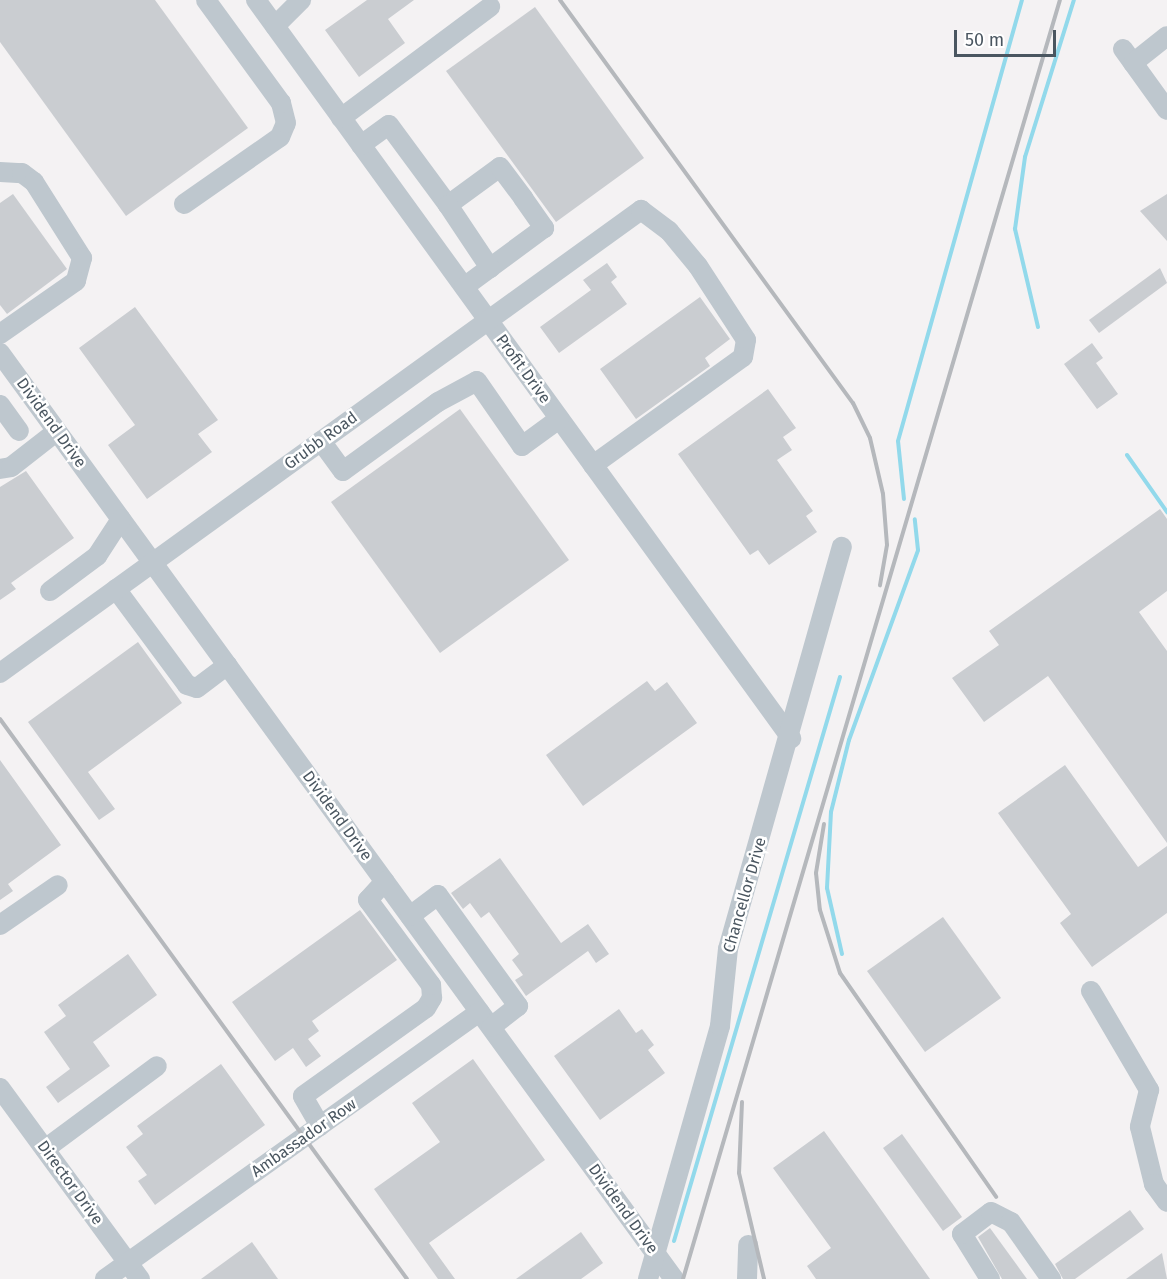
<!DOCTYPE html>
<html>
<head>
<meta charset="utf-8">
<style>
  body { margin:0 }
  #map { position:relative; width:1167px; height:1279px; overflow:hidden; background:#f4f2f3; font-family:"Fira Sans",sans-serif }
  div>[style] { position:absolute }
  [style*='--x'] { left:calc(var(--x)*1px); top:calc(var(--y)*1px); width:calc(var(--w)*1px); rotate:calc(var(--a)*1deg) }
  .stream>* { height:4px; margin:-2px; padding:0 2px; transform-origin:2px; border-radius:2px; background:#92d9eb }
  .building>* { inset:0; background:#cacdd1 }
  .minor>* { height:20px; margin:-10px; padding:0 10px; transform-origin:10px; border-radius:10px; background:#bec7ce }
  .rail>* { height:4px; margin:-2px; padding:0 2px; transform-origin:2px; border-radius:2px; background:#b5b8bc }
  span { translate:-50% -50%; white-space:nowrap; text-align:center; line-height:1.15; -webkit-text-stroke:5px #fff; paint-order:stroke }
  .street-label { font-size:16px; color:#4a5660 }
  .scale { position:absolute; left:954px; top:30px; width:102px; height:27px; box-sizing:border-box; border:3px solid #4a5660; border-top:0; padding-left:8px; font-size:18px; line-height:21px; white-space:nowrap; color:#4a5660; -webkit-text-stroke:4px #fff; paint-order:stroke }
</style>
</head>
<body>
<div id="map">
  <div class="stream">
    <i style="--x:1038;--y:327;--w:101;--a:-103.2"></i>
    <i style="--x:1015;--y:229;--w:73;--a:-82.1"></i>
    <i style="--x:1025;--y:157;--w:164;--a:-72.7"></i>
    <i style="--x:1127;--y:455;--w:70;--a:54.9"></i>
    <i style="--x:904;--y:499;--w:58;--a:-95.9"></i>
    <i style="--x:898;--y:441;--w:458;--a:-74.3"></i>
    <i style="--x:842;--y:954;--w:68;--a:-102.8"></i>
    <i style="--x:827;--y:888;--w:76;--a:-87"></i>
    <i style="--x:831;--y:812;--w:74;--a:-76"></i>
    <i style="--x:849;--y:740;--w:202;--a:-70"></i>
    <i style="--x:918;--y:550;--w:31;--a:-96"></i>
    <i style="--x:674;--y:1241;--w:588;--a:-73.6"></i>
  </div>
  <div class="building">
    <i style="clip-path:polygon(0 0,155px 0,248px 128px,126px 216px,0 42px)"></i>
    <i style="clip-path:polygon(367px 0,414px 0,388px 19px,405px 43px,359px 77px,325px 30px)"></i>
    <i style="clip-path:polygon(535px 7px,644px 158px,556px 222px,446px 71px)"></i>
    <i style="clip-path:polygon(13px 194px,67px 269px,7px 314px,0 305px,0 203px)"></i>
    <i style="clip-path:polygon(1167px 194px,1167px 241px,1140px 211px)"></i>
    <i style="clip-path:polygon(607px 263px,617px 277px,611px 282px,627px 304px,559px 353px,540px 327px,591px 290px,583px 280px)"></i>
    <i style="clip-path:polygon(1160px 268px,1167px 283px,1099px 333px,1089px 320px)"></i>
    <i style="clip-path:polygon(700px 297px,730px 339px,705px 358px,710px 366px,636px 419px,600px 369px)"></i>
    <i style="clip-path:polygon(135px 307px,218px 420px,198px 434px,212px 452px,147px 499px,108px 445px,135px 425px,79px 348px)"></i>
    <i style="clip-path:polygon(1092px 343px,1103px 358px,1096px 363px,1118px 394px,1097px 409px,1064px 364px)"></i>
    <i style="clip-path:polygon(768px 389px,796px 428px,783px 437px,792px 450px,777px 460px,813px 511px,806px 516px,817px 532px,769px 565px,758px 550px,750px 555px,678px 454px)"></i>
    <i style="clip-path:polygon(460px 409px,569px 560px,440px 653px,331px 502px)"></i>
    <i style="clip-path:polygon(26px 471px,74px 538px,11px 583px,16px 589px,0 600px,0 487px)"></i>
    <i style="clip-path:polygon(1160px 509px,1167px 519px,1167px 591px,1139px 612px,1167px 651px,1167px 843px,1048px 676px,984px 722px,952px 678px,999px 645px,989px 631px)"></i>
    <i style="clip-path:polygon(138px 642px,182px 703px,88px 772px,115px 809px,99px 820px,28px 722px)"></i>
    <i style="clip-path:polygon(647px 681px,655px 691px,667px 682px,697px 723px,583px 806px,546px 755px)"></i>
    <i style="clip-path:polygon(0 760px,61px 845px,8px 884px,13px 891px,0 900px)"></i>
    <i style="clip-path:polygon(1065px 765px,1138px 867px,1167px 846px,1167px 913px,1092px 967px,1060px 923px,1071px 914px,998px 813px)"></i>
    <i style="clip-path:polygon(500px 858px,561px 943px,588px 924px,609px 954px,596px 963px,588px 951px,526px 996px,515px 980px,523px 975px,512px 960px,519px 954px,489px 912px,481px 918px,470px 903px,463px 909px,451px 893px)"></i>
    <i style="clip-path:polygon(360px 910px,397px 960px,312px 1021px,319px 1031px,308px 1039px,321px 1056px,306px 1067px,293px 1048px,275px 1061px,232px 1002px)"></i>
    <i style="clip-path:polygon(943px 917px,1001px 998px,925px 1052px,867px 971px)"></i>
    <i style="clip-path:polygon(128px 954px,157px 995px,93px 1042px,110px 1066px,58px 1103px,46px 1087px,70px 1069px,44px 1032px,66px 1016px,58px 1005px)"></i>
    <i style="clip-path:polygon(619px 1009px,636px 1033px,642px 1029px,654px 1045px,648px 1050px,665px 1073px,600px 1120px,554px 1056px)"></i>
    <i style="clip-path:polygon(473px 1059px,545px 1160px,429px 1243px,455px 1279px,438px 1279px,374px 1189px,440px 1142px,412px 1103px)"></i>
    <i style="clip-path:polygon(221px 1064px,265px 1125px,155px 1205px,138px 1181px,147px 1175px,126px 1147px,143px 1134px,137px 1126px)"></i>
    <i style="clip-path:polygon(824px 1131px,872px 1197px,930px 1279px,816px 1279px,807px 1266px,831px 1248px,773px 1168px)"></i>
    <i style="clip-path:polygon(902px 1134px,962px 1217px,943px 1231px,883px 1148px)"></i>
    <i style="clip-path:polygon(1130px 1210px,1144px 1229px,1075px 1279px,1063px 1279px,1055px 1264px)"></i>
    <i style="clip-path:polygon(990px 1228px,1027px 1279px,1002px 1279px,978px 1237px)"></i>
    <i style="clip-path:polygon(581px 1232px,603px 1263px,581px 1279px,516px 1279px)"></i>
    <i style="clip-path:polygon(252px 1242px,278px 1279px,201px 1279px)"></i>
    <i style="clip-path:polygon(1162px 1253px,1167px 1279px,1126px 1279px)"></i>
  </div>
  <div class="minor">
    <i style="--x:256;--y:0;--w:912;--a:54.06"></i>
    <i style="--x:275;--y:26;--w:37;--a:-45"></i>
    <i style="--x:1123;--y:49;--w:75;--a:54.2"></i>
    <i style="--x:1133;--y:63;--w:43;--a:-38.5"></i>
    <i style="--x:341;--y:118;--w:186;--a:-36.7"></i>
    <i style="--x:361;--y:145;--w:34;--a:-36"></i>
    <i style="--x:389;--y:125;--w:99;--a:53.6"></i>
    <i style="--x:448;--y:205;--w:64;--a:-36.2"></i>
    <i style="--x:500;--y:167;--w:39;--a:53"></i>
    <i style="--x:523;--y:198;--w:37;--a:55"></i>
    <i style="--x:544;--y:228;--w:99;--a:143.6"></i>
    <i style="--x:0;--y:172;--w:22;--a:3"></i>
    <i style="--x:22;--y:173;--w:15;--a:37"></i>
    <i style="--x:34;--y:182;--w:90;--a:57.7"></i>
    <i style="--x:82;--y:258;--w:24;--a:105"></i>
    <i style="--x:76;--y:281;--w:93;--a:145.1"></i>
    <i style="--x:184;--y:204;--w:117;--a:-34.9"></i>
    <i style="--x:280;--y:137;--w:15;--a:-67"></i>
    <i style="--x:286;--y:123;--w:21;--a:-104"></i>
    <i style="--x:281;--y:103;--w:127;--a:-126.1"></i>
    <i style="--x:448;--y:205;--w:76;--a:56.3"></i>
    <i style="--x:0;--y:353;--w:1145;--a:53.95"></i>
    <i style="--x:0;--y:405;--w:32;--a:54"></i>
    <i style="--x:321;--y:441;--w:37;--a:54"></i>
    <i style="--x:343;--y:471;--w:117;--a:-36"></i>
    <i style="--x:438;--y:402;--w:44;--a:-28.3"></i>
    <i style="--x:477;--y:381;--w:79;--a:55.3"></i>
    <i style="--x:522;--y:446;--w:46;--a:-36.1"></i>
    <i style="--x:0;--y:469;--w:11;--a:-10"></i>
    <i style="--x:11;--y:467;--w:58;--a:-38"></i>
    <i style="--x:116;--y:589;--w:119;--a:53.5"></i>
    <i style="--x:187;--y:685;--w:10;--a:17"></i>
    <i style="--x:197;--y:688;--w:38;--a:-37"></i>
    <i style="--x:50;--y:591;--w:59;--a:-36.7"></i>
    <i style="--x:97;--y:556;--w:44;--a:-57"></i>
    <i style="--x:0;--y:673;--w:791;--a:-35.84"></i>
    <i style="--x:641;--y:210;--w:35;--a:37"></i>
    <i style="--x:669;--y:231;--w:45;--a:50.4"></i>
    <i style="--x:698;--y:266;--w:88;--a:57"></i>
    <i style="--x:746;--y:340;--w:17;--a:100"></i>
    <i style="--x:743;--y:357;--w:185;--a:144.2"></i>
    <i style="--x:410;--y:916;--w:35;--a:-37"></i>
    <i style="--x:438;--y:895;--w:137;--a:54.2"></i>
    <i style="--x:518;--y:1006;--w:34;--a:142"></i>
    <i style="--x:0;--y:925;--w:70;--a:-34.6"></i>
    <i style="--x:1091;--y:991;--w:115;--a:59.6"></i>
    <i style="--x:1149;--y:1090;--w:38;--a:104"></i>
    <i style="--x:1140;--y:1127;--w:59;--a:76.2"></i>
    <i style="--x:1154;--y:1184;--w:22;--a:54"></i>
    <i style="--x:0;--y:1088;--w:237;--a:53.8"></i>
    <i style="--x:320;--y:1126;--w:34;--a:-120"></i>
    <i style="--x:303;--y:1096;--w:151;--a:-35.6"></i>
    <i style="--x:426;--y:1008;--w:12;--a:-59"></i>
    <i style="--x:432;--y:998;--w:13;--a:-94"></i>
    <i style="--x:431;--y:985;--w:106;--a:-126.5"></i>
    <i style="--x:368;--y:900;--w:25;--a:-48"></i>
    <i style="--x:45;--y:1149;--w:139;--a:-36.5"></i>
    <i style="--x:105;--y:1279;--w:460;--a:-35.5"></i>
    <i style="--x:648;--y:1279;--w:263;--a:-74.1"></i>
    <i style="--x:720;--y:1026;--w:77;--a:-84.1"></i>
    <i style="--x:728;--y:949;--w:418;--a:-74.2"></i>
    <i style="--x:747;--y:1279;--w:34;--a:-88"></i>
    <i style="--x:990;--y:1279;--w:53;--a:-121.9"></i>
    <i style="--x:962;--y:1234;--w:36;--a:-37"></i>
    <i style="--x:991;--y:1212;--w:22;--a:27"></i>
    <i style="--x:1011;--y:1222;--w:70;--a:54.9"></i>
  </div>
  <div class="rail">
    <i style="--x:560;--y:0;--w:498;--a:54"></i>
    <i style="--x:853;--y:403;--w:39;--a:64"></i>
    <i style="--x:870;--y:438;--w:57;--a:76.9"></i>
    <i style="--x:883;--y:494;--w:51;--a:85.5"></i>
    <i style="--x:887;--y:545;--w:41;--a:99.9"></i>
    <i style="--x:0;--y:719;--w:692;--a:53.99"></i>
    <i style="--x:824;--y:824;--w:50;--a:99.3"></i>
    <i style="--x:816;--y:873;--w:37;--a:84"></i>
    <i style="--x:820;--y:910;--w:66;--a:72.4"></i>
    <i style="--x:840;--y:973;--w:273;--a:55.1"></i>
    <i style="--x:742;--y:1102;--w:71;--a:92.4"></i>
    <i style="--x:739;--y:1173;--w:109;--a:76.7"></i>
    <i style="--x:683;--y:1279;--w:1333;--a:-73.58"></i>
  </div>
  <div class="street-label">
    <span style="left:523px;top:369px;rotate:54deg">Profit Drive</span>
    <span style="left:51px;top:423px;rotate:54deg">Dividend Drive</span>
    <span style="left:321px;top:441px;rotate:-36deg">Grubb Road</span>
    <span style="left:337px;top:816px;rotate:54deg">Dividend Drive</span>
    <span style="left:745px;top:895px;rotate:-74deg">Chancellor Drive</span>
    <span style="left:304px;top:1138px;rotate:-35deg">Ambassador Row</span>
    <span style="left:70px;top:1183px;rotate:54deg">Director Drive</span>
    <span style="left:623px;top:1209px;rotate:54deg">Dividend Drive</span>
  </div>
  <div class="scale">50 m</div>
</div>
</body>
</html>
